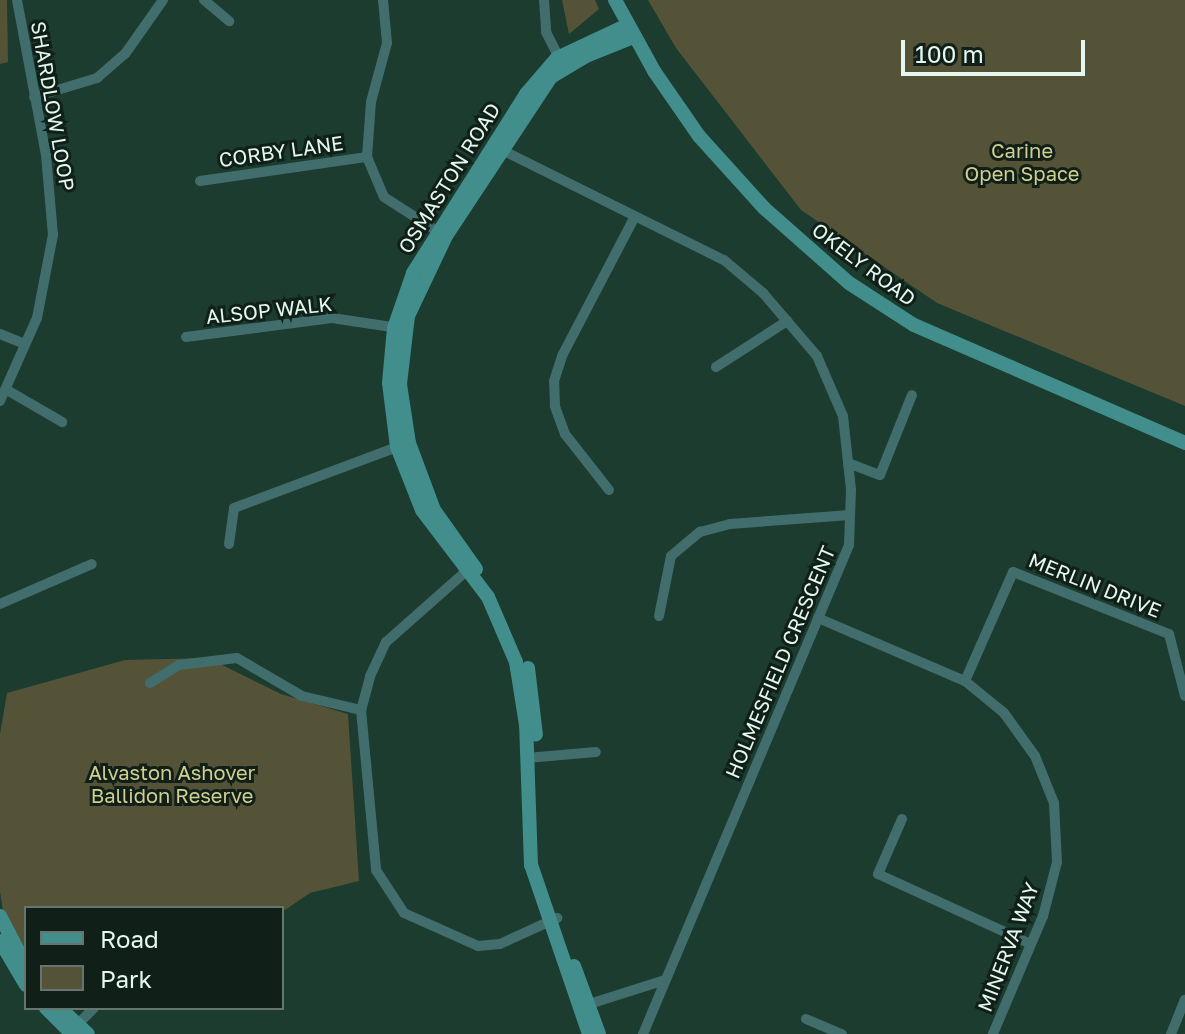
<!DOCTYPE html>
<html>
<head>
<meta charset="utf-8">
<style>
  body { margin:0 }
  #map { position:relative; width:1185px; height:1034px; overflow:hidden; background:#1b3c2e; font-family:"Golos Text",sans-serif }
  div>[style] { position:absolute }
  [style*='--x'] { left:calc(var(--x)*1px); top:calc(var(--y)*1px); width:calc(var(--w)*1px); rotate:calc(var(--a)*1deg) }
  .green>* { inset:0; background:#545337 }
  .street>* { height:10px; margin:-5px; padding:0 5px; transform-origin:5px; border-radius:5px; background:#416e6d }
  .secondary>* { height:14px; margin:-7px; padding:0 7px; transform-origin:7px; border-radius:7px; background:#418e8d }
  span { translate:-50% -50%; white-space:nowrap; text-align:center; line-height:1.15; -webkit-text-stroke:6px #111f19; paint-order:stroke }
  .street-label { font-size:20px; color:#e5f8ef }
  .park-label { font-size:20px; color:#d1ce8f }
  .legend { position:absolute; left:24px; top:906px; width:260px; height:104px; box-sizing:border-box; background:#111f19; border:2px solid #66766f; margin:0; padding:10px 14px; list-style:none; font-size:24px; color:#e5f8ef }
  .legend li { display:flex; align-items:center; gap:16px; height:40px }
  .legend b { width:40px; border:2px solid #66766f }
  .scale { position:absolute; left:901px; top:40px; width:184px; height:36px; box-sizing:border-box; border:4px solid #e5f8ef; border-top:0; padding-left:10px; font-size:24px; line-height:28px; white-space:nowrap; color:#e5f8ef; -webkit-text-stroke:6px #111f19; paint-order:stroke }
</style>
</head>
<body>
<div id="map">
  <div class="green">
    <i style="clip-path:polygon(0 0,7px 0,8px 62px,0 64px)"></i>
    <i style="clip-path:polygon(562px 0,595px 0,599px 9px,569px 34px)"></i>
    <i style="clip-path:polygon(648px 0,1185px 0,1185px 406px,937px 303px,801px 210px,676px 48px)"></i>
    <i style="clip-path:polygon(208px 658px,281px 694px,348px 714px,359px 881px,310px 893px,282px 912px,282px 908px,26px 908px,26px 951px,4px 917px,0 892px,0 734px,7px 693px,125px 660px)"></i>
  </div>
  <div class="street">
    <i style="--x:204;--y:0;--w:33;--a:40"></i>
    <i style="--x:383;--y:0;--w:43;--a:84.7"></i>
    <i style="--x:387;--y:43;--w:61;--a:105.2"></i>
    <i style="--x:371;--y:102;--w:55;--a:94.2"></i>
    <i style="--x:367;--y:157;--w:43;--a:67"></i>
    <i style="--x:384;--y:197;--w:70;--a:32.8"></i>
    <i style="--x:544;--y:0;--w:32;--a:86"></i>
    <i style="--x:546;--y:32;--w:34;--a:63"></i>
    <i style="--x:34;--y:97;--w:66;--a:-16.8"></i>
    <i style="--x:97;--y:78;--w:37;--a:-41"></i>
    <i style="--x:125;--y:54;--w:66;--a:-54.9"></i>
    <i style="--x:500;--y:149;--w:250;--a:26.4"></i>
    <i style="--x:724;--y:260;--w:51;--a:40.2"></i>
    <i style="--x:763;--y:293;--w:83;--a:49.4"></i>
    <i style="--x:817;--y:356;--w:65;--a:66.6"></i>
    <i style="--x:843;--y:416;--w:74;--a:83.8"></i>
    <i style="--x:851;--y:490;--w:55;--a:92.1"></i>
    <i style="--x:849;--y:545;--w:531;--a:112.84"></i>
    <i style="--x:200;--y:181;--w:169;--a:-8.2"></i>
    <i style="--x:0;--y:334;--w:27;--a:22"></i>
    <i style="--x:186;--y:337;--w:147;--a:-7.4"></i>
    <i style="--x:332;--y:318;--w:67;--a:8.6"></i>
    <i style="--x:716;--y:367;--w:85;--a:-32.9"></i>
    <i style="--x:7;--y:390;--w:64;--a:30.2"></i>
    <i style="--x:0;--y:401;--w:91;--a:-66"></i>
    <i style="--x:37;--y:318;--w:85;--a:-79.1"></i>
    <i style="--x:53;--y:235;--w:80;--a:-95"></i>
    <i style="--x:46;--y:155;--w:158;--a:-100.6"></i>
    <i style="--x:848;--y:463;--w:34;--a:21"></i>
    <i style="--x:880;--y:475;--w:86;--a:-68.2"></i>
    <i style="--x:609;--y:490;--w:71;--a:-128.2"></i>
    <i style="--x:565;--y:434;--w:30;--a:-110"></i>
    <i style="--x:555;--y:406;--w:25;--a:-92"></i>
    <i style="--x:554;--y:381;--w:28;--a:-72"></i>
    <i style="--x:563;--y:354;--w:153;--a:-62.4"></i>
    <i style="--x:229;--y:544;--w:36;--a:-82"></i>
    <i style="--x:234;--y:508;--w:177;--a:-20.5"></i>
    <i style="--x:472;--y:566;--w:115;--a:138.5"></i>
    <i style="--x:386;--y:642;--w:38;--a:115"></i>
    <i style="--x:370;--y:677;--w:34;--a:105"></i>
    <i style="--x:361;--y:710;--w:161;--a:84.6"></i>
    <i style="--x:376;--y:870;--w:51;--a:56.9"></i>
    <i style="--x:404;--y:913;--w:81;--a:24"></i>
    <i style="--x:478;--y:946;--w:22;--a:-5"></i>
    <i style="--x:500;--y:944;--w:63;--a:-24.5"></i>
    <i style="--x:0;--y:604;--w:100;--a:-23.5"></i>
    <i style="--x:659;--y:616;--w:61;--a:-78.7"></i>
    <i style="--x:671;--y:556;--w:38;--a:-40"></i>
    <i style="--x:700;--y:532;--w:31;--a:-15"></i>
    <i style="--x:730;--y:524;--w:120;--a:-4.3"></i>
    <i style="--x:818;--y:618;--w:160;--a:23.2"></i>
    <i style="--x:965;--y:681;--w:50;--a:39.4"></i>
    <i style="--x:1004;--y:713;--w:53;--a:54.2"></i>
    <i style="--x:1035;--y:756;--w:51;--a:68"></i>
    <i style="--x:1054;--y:803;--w:59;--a:87.1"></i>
    <i style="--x:1057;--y:862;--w:56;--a:104.5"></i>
    <i style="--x:1043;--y:916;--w:128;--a:113"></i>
    <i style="--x:965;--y:681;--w:119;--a:-66.2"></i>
    <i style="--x:1013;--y:572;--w:168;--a:21.7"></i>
    <i style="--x:1169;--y:634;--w:64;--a:75.5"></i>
    <i style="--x:150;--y:683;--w:34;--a:-32"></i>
    <i style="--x:179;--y:665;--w:58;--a:-6.9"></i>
    <i style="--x:237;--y:658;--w:75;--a:30.3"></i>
    <i style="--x:302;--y:696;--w:61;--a:13.3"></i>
    <i style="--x:527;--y:758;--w:69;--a:-5"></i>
    <i style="--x:902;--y:819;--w:60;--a:113.6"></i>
    <i style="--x:878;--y:874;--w:168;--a:24.6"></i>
    <i style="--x:583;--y:1006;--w:86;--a:-17.6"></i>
    <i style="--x:806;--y:1019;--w:39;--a:23"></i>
    <i style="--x:73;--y:1029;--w:30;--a:-45"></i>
    <i style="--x:1171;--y:1034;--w:37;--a:-68"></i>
  </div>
  <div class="secondary">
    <i style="--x:615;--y:0;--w:81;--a:61.2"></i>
    <i style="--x:654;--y:71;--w:79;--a:55.3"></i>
    <i style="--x:699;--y:136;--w:97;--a:47.9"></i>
    <i style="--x:764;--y:208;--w:113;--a:41.4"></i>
    <i style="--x:849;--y:283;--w:77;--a:32.9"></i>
    <i style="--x:914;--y:325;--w:296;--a:23.5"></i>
    <i style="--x:476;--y:569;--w:72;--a:-125.4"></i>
    <i style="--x:434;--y:510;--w:72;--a:-110.5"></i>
    <i style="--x:409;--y:443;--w:60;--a:-98.7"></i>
    <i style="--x:400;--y:384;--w:68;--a:-83.3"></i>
    <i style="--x:408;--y:316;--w:89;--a:-64.6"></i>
    <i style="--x:446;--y:236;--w:191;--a:-56.6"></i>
    <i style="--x:551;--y:77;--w:41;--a:-31"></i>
    <i style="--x:586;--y:56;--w:51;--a:-22"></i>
    <i style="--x:528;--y:668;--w:67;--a:83.2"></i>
    <i style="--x:0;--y:916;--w:56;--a:62.5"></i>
    <i style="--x:0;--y:941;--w:51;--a:59.4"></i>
    <i style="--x:574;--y:966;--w:72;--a:69.8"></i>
    <i style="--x:46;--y:1008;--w:37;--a:45"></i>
    <i style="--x:60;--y:1008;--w:38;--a:43"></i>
    <i style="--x:589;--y:1034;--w:179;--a:-108.9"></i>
    <i style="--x:531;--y:865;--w:140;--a:-92"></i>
    <i style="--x:526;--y:725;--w:64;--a:-99"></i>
    <i style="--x:516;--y:662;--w:71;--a:-113.3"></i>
    <i style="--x:488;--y:597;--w:109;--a:-127.2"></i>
    <i style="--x:422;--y:510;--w:68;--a:-111.6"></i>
    <i style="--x:397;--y:447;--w:64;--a:-97.1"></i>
    <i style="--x:389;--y:383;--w:55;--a:-84.8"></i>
    <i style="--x:394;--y:328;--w:58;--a:-70.9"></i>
    <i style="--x:413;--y:273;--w:212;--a:-57.7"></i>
    <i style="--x:526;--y:94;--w:48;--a:-49.3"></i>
    <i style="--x:557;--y:58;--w:77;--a:-25.2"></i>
  </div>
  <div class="street-label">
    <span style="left:53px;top:106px;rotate:80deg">SHARDLOW LOOP</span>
    <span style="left:281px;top:151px;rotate:-8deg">CORBY LANE</span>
    <span style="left:449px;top:178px;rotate:-58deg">OSMASTON ROAD</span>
    <span style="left:864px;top:264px;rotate:37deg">OKELY ROAD</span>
    <span style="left:269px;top:310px;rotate:-6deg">ALSOP WALK</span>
    <span style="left:1095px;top:585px;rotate:22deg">MERLIN DRIVE</span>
    <span style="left:780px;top:662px;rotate:-67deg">HOLMESFIELD CRESCENT</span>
    <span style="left:1008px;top:947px;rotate:-69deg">MINERVA WAY</span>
  </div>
  <div class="park-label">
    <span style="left:1022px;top:162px">Carine<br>Open Space</span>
    <span style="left:172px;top:784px">Alvaston Ashover<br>Ballidon Reserve</span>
  </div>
  <ul class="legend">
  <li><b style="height:10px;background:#418e8d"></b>Road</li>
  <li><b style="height:22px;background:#545337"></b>Park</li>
  </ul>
  <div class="scale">100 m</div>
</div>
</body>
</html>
